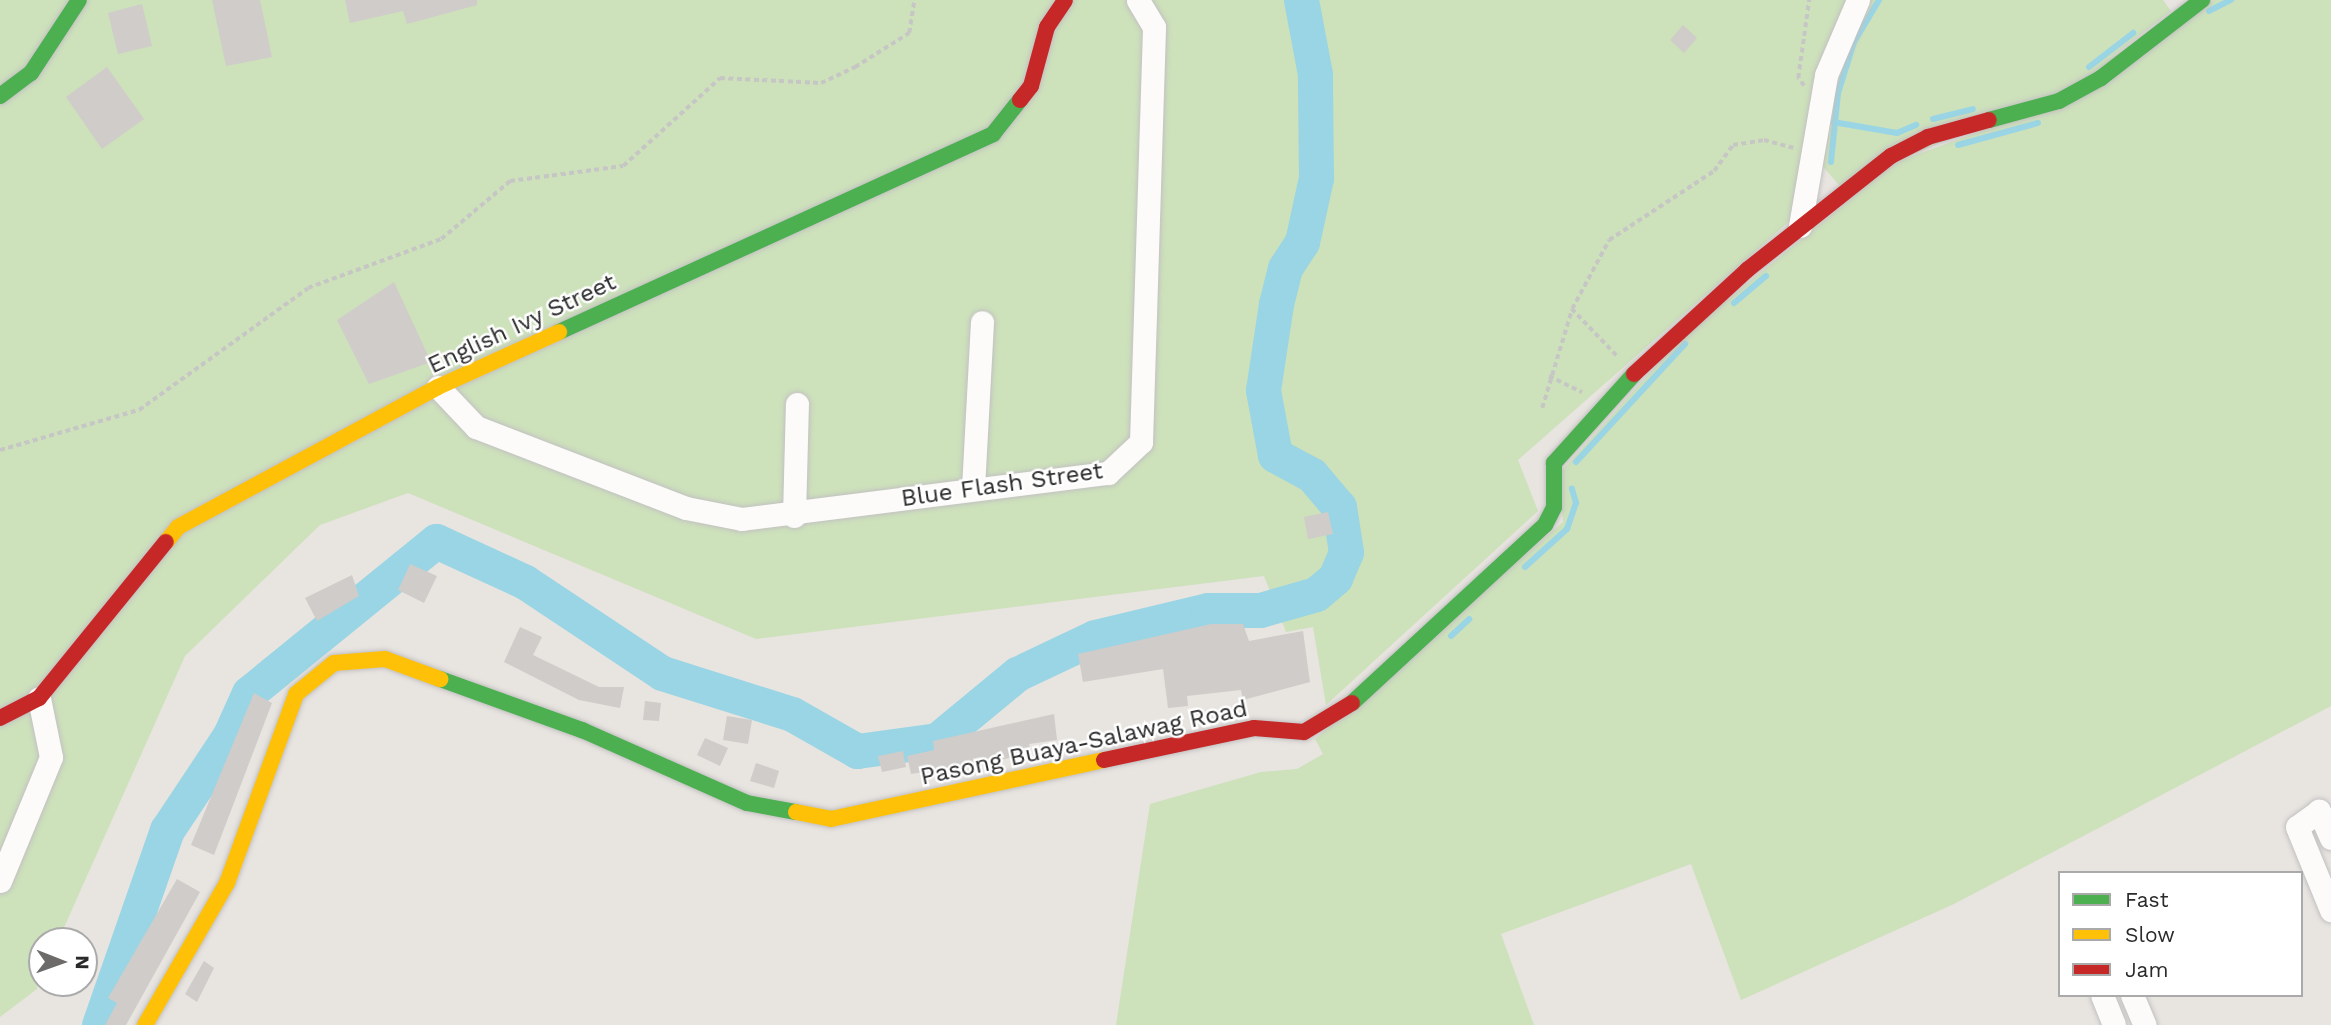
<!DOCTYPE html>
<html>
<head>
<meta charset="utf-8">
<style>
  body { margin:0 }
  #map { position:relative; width:2331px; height:1025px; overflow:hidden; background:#e8e4e0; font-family:"Work Sans",sans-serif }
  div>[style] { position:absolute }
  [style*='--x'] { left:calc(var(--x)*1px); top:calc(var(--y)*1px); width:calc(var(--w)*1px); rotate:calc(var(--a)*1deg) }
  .green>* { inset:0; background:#cde1bb }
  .stream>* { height:6px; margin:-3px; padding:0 3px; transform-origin:3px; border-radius:3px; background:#99d5e4 }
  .river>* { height:35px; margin:-17.5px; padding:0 17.5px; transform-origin:17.5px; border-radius:17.5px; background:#99d5e4 }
  .building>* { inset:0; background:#cfccc9 }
  .path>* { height:3.5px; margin-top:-1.75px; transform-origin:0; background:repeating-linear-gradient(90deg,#c6c6c5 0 5px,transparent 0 8.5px) }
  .roads { filter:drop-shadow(0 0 2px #c2c1c1) drop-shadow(0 0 2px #c2c1c1) }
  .street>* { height:23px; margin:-11.5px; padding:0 11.5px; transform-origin:11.5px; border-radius:11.5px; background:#fcfbfa }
  .fast>* { height:16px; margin:-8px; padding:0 8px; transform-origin:8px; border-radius:8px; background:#4caf50 }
  .slow>* { height:16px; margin:-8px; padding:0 8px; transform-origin:8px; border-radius:8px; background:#ffc107 }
  .jam>* { height:16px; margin:-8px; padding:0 8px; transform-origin:8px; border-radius:8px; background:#c62828 }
  span { translate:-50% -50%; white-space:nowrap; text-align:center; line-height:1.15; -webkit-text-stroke:5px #fff; paint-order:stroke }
  .street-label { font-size:24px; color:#2a2a2a }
  .legend { position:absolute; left:2058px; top:871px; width:245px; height:126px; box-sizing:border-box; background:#fff; border:2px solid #aaa; margin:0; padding:9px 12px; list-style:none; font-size:21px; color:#2a2a2a }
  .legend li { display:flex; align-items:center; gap:14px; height:35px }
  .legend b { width:35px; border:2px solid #aaa }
  .north { position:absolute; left:28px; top:927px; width:70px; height:70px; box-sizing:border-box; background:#fff; border:2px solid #aaa; border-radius:50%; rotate:91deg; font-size:19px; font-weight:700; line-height:28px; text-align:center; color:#2a2a2a }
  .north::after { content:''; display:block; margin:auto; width:24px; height:32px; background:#6c6b6a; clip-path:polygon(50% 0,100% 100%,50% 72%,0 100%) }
</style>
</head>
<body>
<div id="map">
  <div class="green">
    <i style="clip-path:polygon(0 0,1852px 0,1793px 218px,1518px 460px,1538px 511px,1326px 705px,1313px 627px,1286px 632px,1264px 576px,756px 639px,408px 493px,320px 525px,185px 656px,58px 941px,42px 941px,37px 989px,0 1017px)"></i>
    <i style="clip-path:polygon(1866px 0,2163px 0,2171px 11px,2075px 85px,1840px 186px,1817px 160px,1840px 59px)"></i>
    <i style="clip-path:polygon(2214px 0,2331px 0,2331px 706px,1954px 904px,1741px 1000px,1691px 864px,1501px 934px,1534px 1025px,1116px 1025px,1150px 804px,1261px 772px,1297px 769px,1323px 754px,1315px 739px,1563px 522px,1559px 474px,1683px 336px,1896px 162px,1976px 133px)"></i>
  </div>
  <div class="stream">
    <i style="--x:2209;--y:11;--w:25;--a:-27"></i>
    <i style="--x:2089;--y:67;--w:56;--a:-37.7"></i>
    <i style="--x:1933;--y:119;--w:41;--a:-14"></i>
    <i style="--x:1833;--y:122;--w:65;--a:9.8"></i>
    <i style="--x:1897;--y:133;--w:21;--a:-23"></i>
    <i style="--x:1958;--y:145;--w:83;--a:-15.4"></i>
    <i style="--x:1831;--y:162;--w:69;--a:-84.2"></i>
    <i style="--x:1838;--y:93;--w:53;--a:-72.6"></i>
    <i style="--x:1854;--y:42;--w:49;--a:-59.2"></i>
    <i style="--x:1734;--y:303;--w:42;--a:-40.2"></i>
    <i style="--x:1576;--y:462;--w:161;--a:-47.3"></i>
    <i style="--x:1525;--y:567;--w:57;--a:-42.1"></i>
    <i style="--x:1567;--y:529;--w:28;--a:-71"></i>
    <i style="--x:1576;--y:503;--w:15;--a:-106"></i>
    <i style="--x:1451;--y:636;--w:25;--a:-43"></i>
  </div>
  <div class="river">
    <i style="--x:99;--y:1025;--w:207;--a:-70.8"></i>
    <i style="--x:167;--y:830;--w:114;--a:-56.4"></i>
    <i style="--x:230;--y:735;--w:46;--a:-65.7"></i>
    <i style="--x:249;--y:693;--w:241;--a:-39.1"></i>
    <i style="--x:436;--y:541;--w:98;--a:24.7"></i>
    <i style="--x:525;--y:582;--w:164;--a:33.6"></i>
    <i style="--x:662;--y:673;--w:136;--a:17.5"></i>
    <i style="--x:792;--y:714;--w:75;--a:29.6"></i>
    <i style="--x:857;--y:751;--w:81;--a:-7.8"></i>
    <i style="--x:937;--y:740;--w:104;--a:-39.5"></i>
    <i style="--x:1017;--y:674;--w:86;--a:-25.4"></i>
    <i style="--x:1095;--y:637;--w:116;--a:-13.4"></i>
    <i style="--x:1208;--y:610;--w:52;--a:0"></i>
    <i style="--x:1260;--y:610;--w:58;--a:-15.9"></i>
    <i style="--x:1316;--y:594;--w:25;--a:-40"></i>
    <i style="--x:1335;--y:578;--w:28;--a:-67"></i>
    <i style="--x:1346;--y:552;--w:46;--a:-98.8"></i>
    <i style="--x:1339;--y:507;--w:42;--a:-130.2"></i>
    <i style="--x:1312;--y:475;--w:42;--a:-151.6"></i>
    <i style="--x:1275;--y:455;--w:66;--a:-100.5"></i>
    <i style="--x:1263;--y:390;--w:87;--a:-81.4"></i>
    <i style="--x:1276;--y:304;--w:37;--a:-76"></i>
    <i style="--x:1285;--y:268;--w:31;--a:-57"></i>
    <i style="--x:1302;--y:242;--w:66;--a:-77.7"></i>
    <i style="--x:1316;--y:178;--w:104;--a:-90.6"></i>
    <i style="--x:1315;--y:74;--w:75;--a:-100.7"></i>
  </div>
  <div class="building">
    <i style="clip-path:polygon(212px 0,260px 0,272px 57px,226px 66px)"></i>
    <i style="clip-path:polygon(345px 0,477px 0,477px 5px,407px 24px,403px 11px,350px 23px)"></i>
    <i style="clip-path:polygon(142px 4px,152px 46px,118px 54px,108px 13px)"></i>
    <i style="clip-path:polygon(1683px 25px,1697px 38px,1684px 53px,1670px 40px)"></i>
    <i style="clip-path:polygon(107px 67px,144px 119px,102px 149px,66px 97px)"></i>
    <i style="clip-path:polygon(394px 282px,431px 362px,369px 384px,337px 320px)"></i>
    <i style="clip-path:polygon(1328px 512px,1333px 534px,1308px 539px,1304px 517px)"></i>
    <i style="clip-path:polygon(410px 564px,437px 576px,424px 603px,398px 590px)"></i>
    <i style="clip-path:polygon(352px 575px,359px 596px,317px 621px,305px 598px)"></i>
    <i style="clip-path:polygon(1211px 624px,1243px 624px,1249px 641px,1303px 631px,1310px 682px,1243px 700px,1241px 690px,1187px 696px,1188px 706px,1168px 708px,1163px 669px,1083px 682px,1078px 654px)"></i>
    <i style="clip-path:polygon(520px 627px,542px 637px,533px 655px,599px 687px,624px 687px,620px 708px,579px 700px,504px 662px)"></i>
    <i style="clip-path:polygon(254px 693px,272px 703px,214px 855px,191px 845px)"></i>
    <i style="clip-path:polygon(645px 701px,661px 703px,659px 721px,643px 720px)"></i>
    <i style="clip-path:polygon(1054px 714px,1057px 740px,1029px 744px,1031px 751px,1005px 759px,911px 774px,907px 756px,934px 750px,933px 741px)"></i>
    <i style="clip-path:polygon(727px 716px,752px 720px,748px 744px,723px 740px)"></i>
    <i style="clip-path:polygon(705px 738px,728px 748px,720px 766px,697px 755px)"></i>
    <i style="clip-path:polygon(903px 751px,906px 767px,882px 772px,878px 756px)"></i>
    <i style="clip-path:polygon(756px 763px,779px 771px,774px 788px,750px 781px)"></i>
    <i style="clip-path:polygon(177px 879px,200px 892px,126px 1025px,105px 1025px,117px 1003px,108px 998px)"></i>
    <i style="clip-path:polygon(204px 961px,214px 968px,197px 1002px,185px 994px)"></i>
  </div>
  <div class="path">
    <i style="--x:1804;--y:86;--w:10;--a:-127"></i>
    <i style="--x:1798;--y:78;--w:79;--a:-82"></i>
    <i style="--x:1572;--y:309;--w:65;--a:46.2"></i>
    <i style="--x:1549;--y:376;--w:37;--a:26"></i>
    <i style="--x:1542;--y:408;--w:103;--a:-73.1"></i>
    <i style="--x:1572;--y:309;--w:78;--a:-61.8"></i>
    <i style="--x:1609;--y:240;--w:126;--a:-33.3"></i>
    <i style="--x:1714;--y:171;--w:32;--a:-54"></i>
    <i style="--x:1733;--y:145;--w:31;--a:-9"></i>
    <i style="--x:1764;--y:140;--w:31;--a:15"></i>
    <i style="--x:0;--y:450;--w:145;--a:-16.1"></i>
    <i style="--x:139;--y:410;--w:208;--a:-35.8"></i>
    <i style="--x:308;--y:288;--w:142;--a:-20.2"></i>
    <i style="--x:441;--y:239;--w:90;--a:-40"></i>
    <i style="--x:510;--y:181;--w:114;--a:-7.6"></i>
    <i style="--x:623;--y:166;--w:131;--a:-42.2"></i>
    <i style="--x:720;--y:78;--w:101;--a:2.8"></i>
    <i style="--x:821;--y:83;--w:38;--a:-25"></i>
    <i style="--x:855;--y:67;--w:64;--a:-32.2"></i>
    <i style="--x:909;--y:33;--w:33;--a:-81"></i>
  </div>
  <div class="roads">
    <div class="street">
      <i style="--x:1800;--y:226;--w:153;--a:-80.2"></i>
      <i style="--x:1826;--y:75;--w:82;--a:-66.9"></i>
      <i style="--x:438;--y:387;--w:55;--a:46.5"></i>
      <i style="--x:476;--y:427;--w:225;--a:21.1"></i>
      <i style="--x:686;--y:508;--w:57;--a:11.1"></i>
      <i style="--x:742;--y:519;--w:369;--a:-7.2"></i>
      <i style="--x:1108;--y:473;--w:45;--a:-43.2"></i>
      <i style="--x:1141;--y:442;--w:415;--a:-88.2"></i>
      <i style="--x:1154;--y:27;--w:31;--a:-121"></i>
      <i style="--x:973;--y:488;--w:166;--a:-86.9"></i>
      <i style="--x:794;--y:516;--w:112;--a:-88.5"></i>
      <i style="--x:2331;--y:838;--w:30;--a:-114"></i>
      <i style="--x:2319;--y:811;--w:27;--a:144"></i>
      <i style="--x:2297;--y:827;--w:90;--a:67.7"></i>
      <i style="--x:0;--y:881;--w:134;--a:-67.6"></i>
      <i style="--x:51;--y:757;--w:60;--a:-101.5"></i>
      <i style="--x:2102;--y:995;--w:32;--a:68"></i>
      <i style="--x:2132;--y:995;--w:33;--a:67"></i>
    </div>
    <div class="fast">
      <i style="--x:0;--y:96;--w:39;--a:-37"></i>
      <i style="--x:31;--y:73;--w:87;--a:-56.7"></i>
      <i style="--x:1989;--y:120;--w:73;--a:-15.2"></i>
      <i style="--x:2059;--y:101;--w:48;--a:-28.7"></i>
      <i style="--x:2101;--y:78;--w:128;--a:-37.7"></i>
      <i style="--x:559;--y:332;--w:477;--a:-24.5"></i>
      <i style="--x:993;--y:134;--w:43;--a:-51.5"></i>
      <i style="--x:440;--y:679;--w:151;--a:19.8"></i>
      <i style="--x:582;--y:730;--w:180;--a:23.9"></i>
      <i style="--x:747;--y:803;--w:50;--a:10.4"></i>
      <i style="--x:1352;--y:703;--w:263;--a:-42.7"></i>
      <i style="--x:1545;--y:525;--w:20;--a:-63"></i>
      <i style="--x:1554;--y:507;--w:44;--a:-90"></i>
      <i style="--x:1554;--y:463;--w:120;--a:-48"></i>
    </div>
    <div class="slow">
      <i style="--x:166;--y:542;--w:19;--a:-51"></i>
      <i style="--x:178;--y:527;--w:295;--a:-28.3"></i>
      <i style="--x:438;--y:387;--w:133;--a:-24.4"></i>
      <i style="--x:796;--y:812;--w:36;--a:11"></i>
      <i style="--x:831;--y:819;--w:279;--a:-12.2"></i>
      <i style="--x:145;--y:1025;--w:164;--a:-60"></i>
      <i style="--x:227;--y:883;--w:201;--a:-69.9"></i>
      <i style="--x:296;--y:694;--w:49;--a:-39.2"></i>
      <i style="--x:334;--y:663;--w:51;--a:-4.5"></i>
      <i style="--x:385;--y:659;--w:59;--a:20"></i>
    </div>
    <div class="jam">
      <i style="--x:1020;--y:100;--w:18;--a:-52"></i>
      <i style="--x:1031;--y:86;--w:61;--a:-74.8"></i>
      <i style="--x:1047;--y:27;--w:32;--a:-56"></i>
      <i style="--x:1634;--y:374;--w:154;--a:-42.6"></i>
      <i style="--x:1747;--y:270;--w:184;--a:-38.4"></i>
      <i style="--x:1891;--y:156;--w:42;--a:-27.2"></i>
      <i style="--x:1928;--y:137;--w:63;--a:-15.6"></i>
      <i style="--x:0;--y:718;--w:44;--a:-27.1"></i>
      <i style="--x:39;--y:698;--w:201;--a:-50.9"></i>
      <i style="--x:1104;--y:760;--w:153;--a:-12"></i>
      <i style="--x:1254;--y:728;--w:50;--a:4.6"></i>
      <i style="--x:1304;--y:732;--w:56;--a:-31.1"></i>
    </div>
  </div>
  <div class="street-label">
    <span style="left:522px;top:324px;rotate:-25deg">English Ivy Street</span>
    <span style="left:1002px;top:485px;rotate:-8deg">Blue Flash Street</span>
    <span style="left:1084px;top:743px;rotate:-12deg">Pasong Buaya-Salawag Road</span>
  </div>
  <ul class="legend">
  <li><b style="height:9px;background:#4caf50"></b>Fast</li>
  <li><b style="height:9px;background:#ffc107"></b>Slow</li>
  <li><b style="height:9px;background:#c62828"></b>Jam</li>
  </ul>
  <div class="north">N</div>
</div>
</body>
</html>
